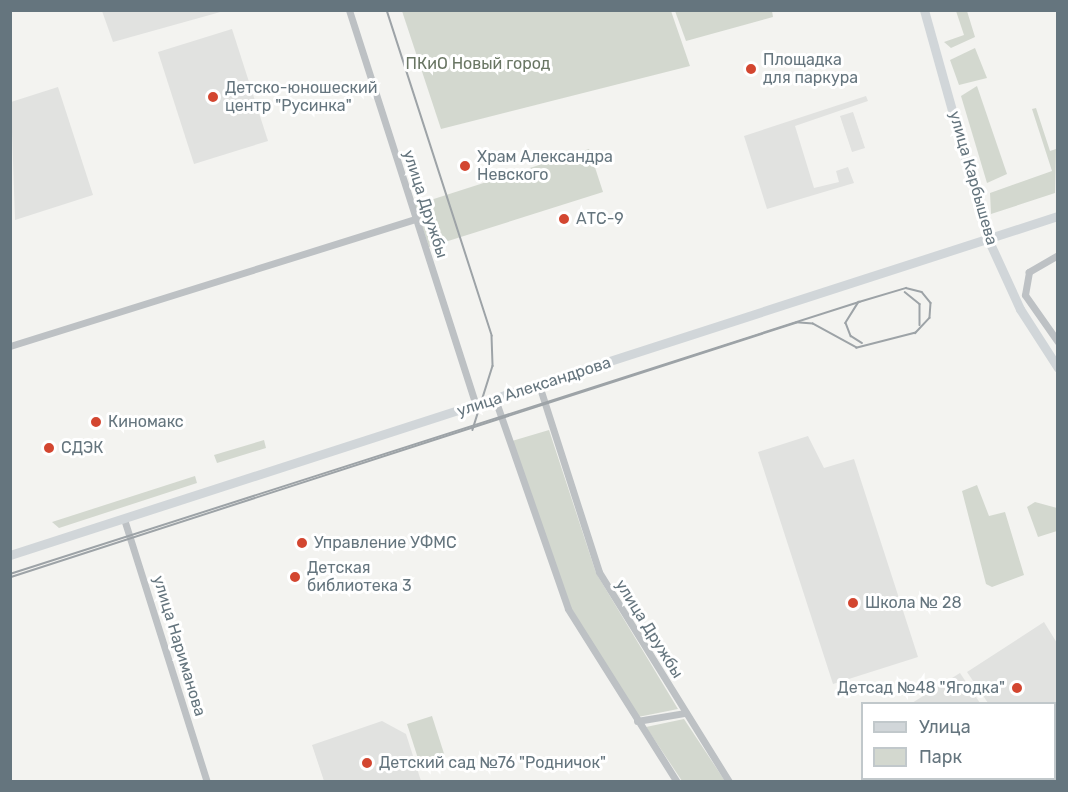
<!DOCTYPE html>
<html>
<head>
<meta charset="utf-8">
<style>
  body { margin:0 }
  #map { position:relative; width:1068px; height:792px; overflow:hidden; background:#f3f3f0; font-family:Rubik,sans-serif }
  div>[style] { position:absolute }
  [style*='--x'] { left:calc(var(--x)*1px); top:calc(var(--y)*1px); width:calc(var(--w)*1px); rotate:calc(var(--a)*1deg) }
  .built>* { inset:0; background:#e1e2e0 }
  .green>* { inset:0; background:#d3d8cf }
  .street>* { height:7px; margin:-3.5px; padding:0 3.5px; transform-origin:3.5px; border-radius:3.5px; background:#bdc1c4 }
  .secondary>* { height:9px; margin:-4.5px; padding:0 4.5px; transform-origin:4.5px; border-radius:4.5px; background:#d1d6d9 }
  .tram>* { height:1.5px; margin:-0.75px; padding:0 0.75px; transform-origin:0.75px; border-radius:0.75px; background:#9da3a7 }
  .dots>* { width:16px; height:16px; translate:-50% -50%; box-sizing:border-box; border:3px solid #fff; border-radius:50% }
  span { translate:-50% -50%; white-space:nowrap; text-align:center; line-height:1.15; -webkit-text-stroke:6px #fff; paint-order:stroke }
  .poi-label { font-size:16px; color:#65757e }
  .left { translate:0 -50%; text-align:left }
  .right { translate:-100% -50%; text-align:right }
  .park-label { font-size:16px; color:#697663 }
  .street-label { font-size:16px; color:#65757e }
  .frame { position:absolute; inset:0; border:12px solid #65757e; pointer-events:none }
  .legend { position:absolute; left:861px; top:702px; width:195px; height:78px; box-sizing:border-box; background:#fff; border:2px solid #c1c8cb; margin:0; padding:8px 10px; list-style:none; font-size:18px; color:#65757e }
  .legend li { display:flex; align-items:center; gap:12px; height:30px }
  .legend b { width:30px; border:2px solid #c1c8cb }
</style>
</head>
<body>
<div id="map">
  <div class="built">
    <i style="clip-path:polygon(102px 11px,224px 11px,113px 42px)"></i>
    <i style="clip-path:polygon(232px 29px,268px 141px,194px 164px,158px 52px)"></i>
    <i style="clip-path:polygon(58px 87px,93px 195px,15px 220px,11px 102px)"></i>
    <i style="clip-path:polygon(866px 96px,868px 101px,795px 126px,814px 188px,839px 182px,836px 171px,848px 167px,854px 183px,767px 209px,744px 136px)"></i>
    <i style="clip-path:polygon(853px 112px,865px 148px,852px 152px,840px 116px)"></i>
    <i style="clip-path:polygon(808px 436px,824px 468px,854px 459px,918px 657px,833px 684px,758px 452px)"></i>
    <i style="clip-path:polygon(1044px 622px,1057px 643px,1057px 726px,1054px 704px,988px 703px,967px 672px)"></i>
    <i style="clip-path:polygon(960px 673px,980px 703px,912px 703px)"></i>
    <i style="clip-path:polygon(382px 721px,406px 734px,421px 781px,324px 781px,312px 745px)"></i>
  </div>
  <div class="green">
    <i style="clip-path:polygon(402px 11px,671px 11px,690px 66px,441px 129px)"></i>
    <i style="clip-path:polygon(675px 11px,772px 11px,773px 17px,686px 41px)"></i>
    <i style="clip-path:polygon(956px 11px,967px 11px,975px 37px,951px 48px,944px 42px,964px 35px)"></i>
    <i style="clip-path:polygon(975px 48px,987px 78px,959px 85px,950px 60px)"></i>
    <i style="clip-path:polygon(977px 86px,1007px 174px,987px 183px,961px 96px)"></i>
    <i style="clip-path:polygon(1036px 108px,1050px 151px,1056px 149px,1055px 193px,991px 214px,990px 193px,1052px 171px,1032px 109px)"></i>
    <i style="clip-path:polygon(589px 149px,603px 192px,429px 247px,415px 205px)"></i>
    <i style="clip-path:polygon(549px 430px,596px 573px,678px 709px,638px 717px,571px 608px,512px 441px)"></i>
    <i style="clip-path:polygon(264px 440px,266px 448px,217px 463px,214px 455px)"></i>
    <i style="clip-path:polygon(195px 476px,197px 483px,59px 528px,52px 522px)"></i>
    <i style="clip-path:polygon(977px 485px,989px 516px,1005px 512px,1024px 575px,992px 587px,986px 584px,962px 491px)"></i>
    <i style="clip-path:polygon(1035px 502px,1057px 508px,1057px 531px,1038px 537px,1027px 507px)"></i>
    <i style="clip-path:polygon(432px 716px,447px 763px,422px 771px,407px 724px)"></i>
    <i style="clip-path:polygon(684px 719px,725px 781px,682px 781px,646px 727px)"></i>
  </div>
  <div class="street">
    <i style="--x:349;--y:10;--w:416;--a:72.2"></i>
    <i style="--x:1058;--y:255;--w:34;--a:150"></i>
    <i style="--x:1029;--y:272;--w:23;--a:100"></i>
    <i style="--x:1025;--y:295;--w:57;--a:54.9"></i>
    <i style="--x:10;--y:346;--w:425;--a:-17.4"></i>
    <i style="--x:539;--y:385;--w:196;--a:72.2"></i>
    <i style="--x:599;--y:572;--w:247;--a:58.2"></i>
    <i style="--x:495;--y:399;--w:222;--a:70.8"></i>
    <i style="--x:568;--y:609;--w:204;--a:57.8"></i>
    <i style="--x:124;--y:519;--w:276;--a:72.5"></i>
    <i style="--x:637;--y:721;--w:49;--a:-9.5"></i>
  </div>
  <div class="secondary">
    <i style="--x:924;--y:10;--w:238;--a:74.4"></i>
    <i style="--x:988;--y:239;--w:77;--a:65.4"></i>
    <i style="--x:1020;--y:309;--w:70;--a:57.2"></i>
    <i style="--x:10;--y:555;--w:1101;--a:-17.93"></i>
  </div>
  <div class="tram">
    <i style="--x:387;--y:10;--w:342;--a:72.1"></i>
    <i style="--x:492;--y:336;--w:30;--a:88"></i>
    <i style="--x:493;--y:366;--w:67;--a:107.4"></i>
    <i style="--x:905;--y:292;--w:19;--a:39"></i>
    <i style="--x:920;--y:304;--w:21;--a:90"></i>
    <i style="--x:859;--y:302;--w:25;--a:122"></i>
    <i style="--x:846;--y:323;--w:14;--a:69"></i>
    <i style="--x:851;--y:336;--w:13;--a:32"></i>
    <i style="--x:10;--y:574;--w:892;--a:-17.76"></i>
    <i style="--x:859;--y:302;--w:49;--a:-16.6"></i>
    <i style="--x:906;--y:288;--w:16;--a:14"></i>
    <i style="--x:922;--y:292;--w:14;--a:51"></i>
    <i style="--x:931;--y:303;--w:15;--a:94"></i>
    <i style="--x:930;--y:318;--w:21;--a:133"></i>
    <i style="--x:916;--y:333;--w:61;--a:165.7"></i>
    <i style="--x:857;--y:348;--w:50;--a:-151.4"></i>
    <i style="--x:813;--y:324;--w:16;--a:-176"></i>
    <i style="--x:797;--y:323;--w:827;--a:162.05"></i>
  </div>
  <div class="dots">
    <i style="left:751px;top:69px;background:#d34630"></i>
    <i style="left:213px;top:97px;background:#d34630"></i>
    <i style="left:465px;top:166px;background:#d34630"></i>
    <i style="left:564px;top:219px;background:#d34630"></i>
    <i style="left:96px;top:422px;background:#d34630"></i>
    <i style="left:49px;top:448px;background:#d34630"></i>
    <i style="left:302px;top:543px;background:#d34630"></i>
    <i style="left:295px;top:577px;background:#d34630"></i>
    <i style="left:853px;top:603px;background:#d34630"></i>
    <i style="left:1017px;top:688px;background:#d34630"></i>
    <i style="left:367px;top:763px;background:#d34630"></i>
  </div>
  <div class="poi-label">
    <span class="left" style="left:763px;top:69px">Площадка<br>для паркура</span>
    <span class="left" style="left:225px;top:97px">Детско-юношеский<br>центр "Русинка"</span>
    <span class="left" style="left:477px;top:166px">Храм Александра<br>Невского</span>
    <span class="left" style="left:576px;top:219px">АТС-9</span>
    <span class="left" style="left:108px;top:422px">Киномакс</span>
    <span class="left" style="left:61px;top:448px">СДЭК</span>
    <span class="left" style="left:314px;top:543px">Управление УФМС</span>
    <span class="left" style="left:307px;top:577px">Детская<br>библиотека 3</span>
    <span class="left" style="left:865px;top:603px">Школа № 28</span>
    <span class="right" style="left:1005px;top:688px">Детсад №48 "Ягодка"</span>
    <span class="left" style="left:379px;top:763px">Детский сад №76 "Родничок"</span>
  </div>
  <div class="park-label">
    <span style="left:478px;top:64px">ПКиО Новый город</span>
  </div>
  <div class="street-label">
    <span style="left:973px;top:178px;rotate:74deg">улица Карбышева</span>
    <span style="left:425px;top:204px;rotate:72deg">улица Дружбы</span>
    <span style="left:534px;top:387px;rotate:-18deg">улица Александрова</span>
    <span style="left:649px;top:629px;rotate:58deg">улица Дружбы</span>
    <span style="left:179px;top:646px;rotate:73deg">улица Нариманова</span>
  </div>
  <div class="frame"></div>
  <ul class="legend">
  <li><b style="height:8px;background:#d1d6d9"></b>Улица</li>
  <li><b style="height:16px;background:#d3d8cf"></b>Парк</li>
  </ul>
</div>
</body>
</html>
